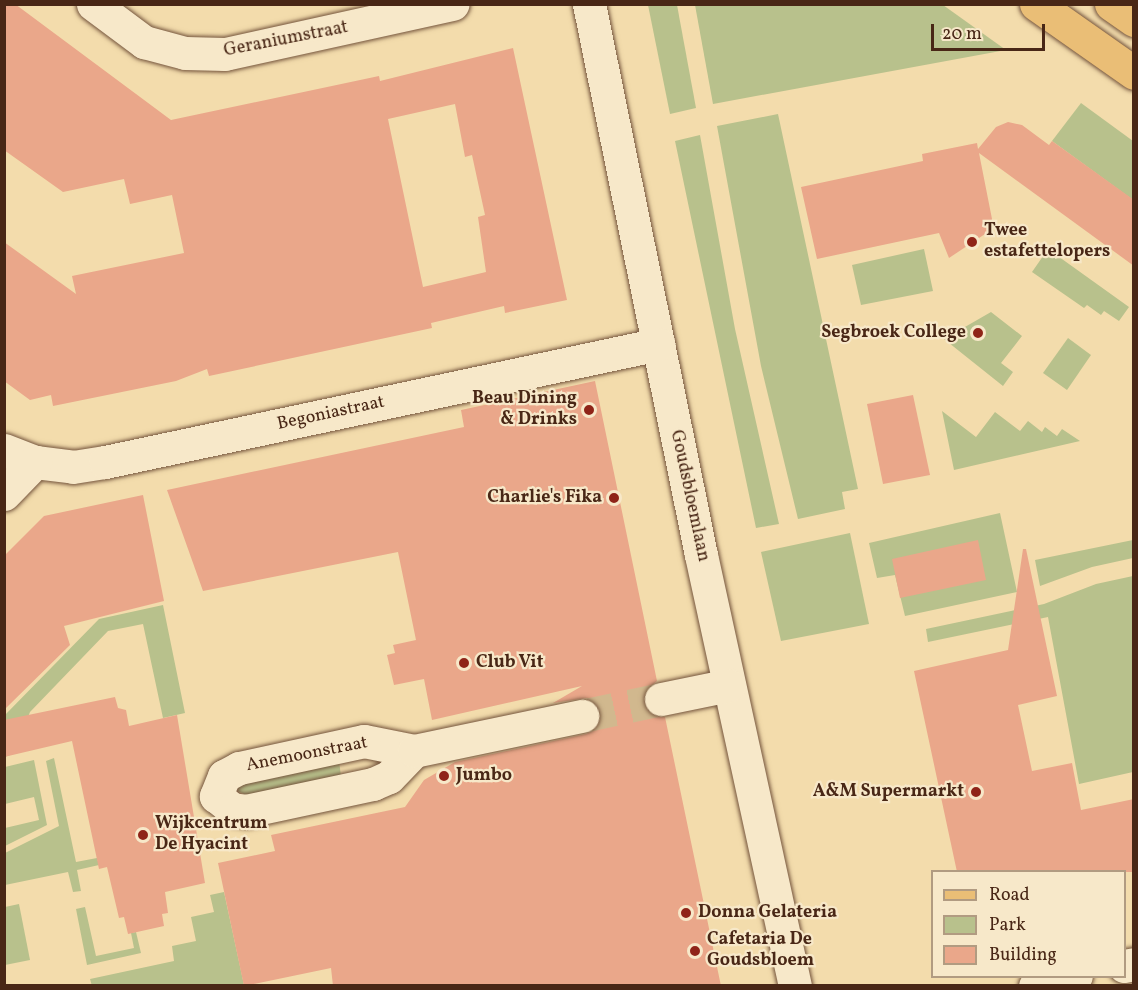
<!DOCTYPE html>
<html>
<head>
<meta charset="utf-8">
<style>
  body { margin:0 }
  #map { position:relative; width:1138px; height:990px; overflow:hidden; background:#f3dcac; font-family:Vollkorn,serif }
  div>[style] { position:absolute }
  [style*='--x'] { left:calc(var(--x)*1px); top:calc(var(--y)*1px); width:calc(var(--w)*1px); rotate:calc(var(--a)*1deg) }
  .green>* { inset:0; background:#b8c18c }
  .building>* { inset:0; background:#eaa78a }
  .minor-tunnel>* { height:33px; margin-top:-16.5px; transform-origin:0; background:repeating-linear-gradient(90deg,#d1b88e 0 33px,transparent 0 49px) }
  .roads { filter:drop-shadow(0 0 2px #74543c) drop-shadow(0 0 2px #74543c) }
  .minor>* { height:33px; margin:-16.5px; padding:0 16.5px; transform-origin:16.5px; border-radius:16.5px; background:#f7e8c9 }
  .major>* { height:33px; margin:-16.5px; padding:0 16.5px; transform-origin:16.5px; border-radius:16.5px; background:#eabe76 }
  .dots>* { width:16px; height:16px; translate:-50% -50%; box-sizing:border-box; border:3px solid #f7e8c9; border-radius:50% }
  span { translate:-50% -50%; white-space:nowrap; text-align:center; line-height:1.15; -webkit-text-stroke:4.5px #f7e8c9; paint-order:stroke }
  .street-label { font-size:18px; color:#492716 }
  .poi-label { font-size:18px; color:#492716; font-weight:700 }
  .left { translate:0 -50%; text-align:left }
  .right { translate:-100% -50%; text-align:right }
  .frame { position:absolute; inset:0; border:6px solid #492716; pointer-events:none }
  .legend { position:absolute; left:931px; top:870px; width:195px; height:108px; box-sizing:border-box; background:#f7e8c9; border:2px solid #b19b81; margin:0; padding:8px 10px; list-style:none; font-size:18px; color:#492716 }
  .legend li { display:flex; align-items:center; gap:12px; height:30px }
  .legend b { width:30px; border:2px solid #b19b81 }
  .scale { position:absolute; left:931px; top:24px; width:114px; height:27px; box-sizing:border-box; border:3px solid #492716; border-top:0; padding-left:8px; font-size:18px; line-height:21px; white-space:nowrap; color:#492716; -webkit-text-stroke:4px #f7e8c9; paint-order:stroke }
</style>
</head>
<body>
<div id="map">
  <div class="green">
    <i style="clip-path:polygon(648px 5px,677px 5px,696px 108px,670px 114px)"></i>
    <i style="clip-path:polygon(695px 5px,943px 5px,1006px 50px,713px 104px)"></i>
    <i style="clip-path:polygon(1081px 103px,1133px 141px,1133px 200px,1052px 141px)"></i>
    <i style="clip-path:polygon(778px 114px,858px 489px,842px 492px,845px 509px,798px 519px,761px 366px,717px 126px)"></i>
    <i style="clip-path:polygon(700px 135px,735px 329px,779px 524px,756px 528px,675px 141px)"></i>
    <i style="clip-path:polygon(924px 249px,933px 291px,861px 305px,852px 265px)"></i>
    <i style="clip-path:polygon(1048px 249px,1129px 307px,1119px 321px,1104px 311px,1101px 315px,1087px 305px,1084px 308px,1032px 272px)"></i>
    <i style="clip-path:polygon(991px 312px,1022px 336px,1001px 363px,1013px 372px,1003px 386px,944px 339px)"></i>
    <i style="clip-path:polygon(1068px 338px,1091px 355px,1067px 390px,1043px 373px)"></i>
    <i style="clip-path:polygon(942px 411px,976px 437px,995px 412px,1020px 431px,1028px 421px,1042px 432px,1045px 427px,1057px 436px,1062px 429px,1080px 441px,954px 470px)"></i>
    <i style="clip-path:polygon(1000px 513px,1017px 592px,905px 616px,895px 575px,877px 578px,869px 543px)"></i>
    <i style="clip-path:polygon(850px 533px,869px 624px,781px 641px,761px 552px)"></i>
    <i style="clip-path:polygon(1133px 540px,1133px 558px,1092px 567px,1040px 586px,1035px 560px)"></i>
    <i style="clip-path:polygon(1133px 576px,1133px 772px,1079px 784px,1048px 617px,928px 642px,926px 629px,1044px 604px,1096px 584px)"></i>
    <i style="clip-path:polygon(163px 605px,185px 713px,163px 718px,143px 624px,108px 631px,30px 712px,13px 754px,5px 757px,4px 716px,99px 619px)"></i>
    <i style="clip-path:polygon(54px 758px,76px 862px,97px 858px,99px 865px,77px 870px,81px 891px,73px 892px,68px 872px,5px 885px,5px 853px,59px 826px,46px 761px)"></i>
    <i style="clip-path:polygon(34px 760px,47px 825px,5px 846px,5px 828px,39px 820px,34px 797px,5px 804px,5px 767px)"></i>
    <i style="clip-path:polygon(339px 761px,341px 776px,250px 797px,238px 791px,239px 782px)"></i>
    <i style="clip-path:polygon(224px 892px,244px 985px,92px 986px,90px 979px,174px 961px,172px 946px,196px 941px,191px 917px,214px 912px,210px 895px)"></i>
    <i style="clip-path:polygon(19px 904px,30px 960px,5px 965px,5px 907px)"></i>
    <i style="clip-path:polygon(85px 907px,96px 956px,134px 948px,131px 933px,136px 932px,141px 953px,87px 965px,76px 909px)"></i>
  </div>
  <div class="building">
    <i style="clip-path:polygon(evenodd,4px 4px,15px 4px,171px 120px,379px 76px,380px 81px,513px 48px,567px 300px,505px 313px,504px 306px,431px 323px,432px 328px,209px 376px,207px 369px,176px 381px,53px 406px,51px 395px,30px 400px,4px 381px,4px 242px,76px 294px,72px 276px,184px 253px,172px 195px,130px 204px,124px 179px,63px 192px,4px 150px,4px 4px,455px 104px,465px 157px,472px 155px,485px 215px,478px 217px,486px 272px,423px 287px,388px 119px,455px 104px)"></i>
    <i style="clip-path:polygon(1008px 122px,1022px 125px,1049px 145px,1052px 141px,1134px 200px,1134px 266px,979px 153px,992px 219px,988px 232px,949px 258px,939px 233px,817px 259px,801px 187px,923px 161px,922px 154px,977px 143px,978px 149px,996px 127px)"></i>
    <i style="clip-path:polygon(595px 381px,657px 681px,643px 693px,643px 703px,655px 717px,665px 717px,721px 986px,333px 986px,331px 968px,244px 986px,218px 863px,275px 851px,271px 835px,405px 807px,424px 780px,455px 762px,586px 734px,595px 730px,600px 713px,587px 698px,553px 703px,582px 686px,432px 720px,424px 679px,394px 685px,387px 655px,395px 653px,393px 645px,416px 640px,398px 552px,203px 591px,167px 490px,464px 427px,461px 410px)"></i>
    <i style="clip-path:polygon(913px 395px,930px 475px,883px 484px,867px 404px)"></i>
    <i style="clip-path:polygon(143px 495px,164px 601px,64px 626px,70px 645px,4px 710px,4px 556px,44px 516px)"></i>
    <i style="clip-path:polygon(978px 540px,986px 580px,900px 598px,892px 559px)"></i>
    <i style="clip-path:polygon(1023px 549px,1026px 549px,1057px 696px,1018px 705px,1032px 771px,1072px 763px,1081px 810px,1134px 799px,1134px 872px,957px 872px,914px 671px,1008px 650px)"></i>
    <i style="clip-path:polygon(115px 697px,118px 708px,126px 710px,129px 726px,177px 715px,205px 883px,165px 892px,168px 913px,162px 914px,164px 926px,128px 934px,124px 917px,119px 918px,107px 867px,99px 869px,72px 741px,4px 757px,4px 720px)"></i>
  </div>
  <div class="minor-tunnel">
    <i style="--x:582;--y:716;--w:81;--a:-12.1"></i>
  </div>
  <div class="roads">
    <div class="minor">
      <i style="--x:93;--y:4;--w:64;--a:36.7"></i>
      <i style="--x:144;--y:42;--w:42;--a:15"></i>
      <i style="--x:185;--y:53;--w:40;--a:1.4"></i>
      <i style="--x:225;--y:54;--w:233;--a:-12.4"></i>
      <i style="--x:589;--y:4;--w:562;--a:78.51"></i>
      <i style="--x:701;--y:555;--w:441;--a:77.7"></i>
      <i style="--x:4;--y:450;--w:33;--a:21"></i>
      <i style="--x:35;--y:462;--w:38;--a:7"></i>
      <i style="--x:73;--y:467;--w:32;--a:-9"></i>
      <i style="--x:105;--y:462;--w:566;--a:-12.02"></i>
      <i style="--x:4;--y:494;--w:45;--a:-45.9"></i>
      <i style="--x:661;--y:699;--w:69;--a:-11.6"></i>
      <i style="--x:414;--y:751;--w:51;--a:-168.7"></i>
      <i style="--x:364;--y:741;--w:128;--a:167.8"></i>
      <i style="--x:239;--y:768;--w:17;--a:152"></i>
      <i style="--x:224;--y:776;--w:22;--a:112"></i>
      <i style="--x:216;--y:796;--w:21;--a:39"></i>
      <i style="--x:232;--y:809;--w:14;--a:8"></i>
      <i style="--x:246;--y:811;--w:130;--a:-12"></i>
      <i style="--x:373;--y:784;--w:17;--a:-24"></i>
      <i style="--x:389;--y:777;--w:36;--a:-46"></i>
      <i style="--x:414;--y:751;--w:172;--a:-11.8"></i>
      <i style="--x:1124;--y:966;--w:10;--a:-11"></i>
      <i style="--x:1035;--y:986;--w:42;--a:-13.7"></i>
    </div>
    <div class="major">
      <i style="--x:1036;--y:4;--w:120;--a:35.1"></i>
      <i style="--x:1111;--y:4;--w:28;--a:35"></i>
    </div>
  </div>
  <div class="dots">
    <i style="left:972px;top:242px;background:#8f2418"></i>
    <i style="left:978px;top:333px;background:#8f2418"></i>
    <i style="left:589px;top:410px;background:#8f2418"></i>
    <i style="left:614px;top:498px;background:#8f2418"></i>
    <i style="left:464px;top:663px;background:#8f2418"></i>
    <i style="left:444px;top:776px;background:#8f2418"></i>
    <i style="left:976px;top:792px;background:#8f2418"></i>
    <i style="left:143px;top:835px;background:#8f2418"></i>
    <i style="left:686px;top:913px;background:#8f2418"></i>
    <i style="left:695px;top:951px;background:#8f2418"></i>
  </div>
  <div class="street-label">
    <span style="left:286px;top:40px;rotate:-11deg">Geraniumstraat</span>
    <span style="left:331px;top:414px;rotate:-12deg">Begoniastraat</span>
    <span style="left:689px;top:496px;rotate:78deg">Goudsbloemlaan</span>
    <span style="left:307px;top:755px;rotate:-11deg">Anemoonstraat</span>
  </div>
  <div class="poi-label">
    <span class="left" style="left:984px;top:242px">Twee<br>estafettelopers</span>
    <span class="right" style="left:966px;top:333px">Segbroek College</span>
    <span class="right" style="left:577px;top:410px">Beau Dining<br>&amp; Drinks</span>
    <span class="right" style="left:602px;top:498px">Charlie's Fika</span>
    <span class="left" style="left:476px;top:663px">Club Vit</span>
    <span class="left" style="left:456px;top:776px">Jumbo</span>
    <span class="right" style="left:964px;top:792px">A&amp;M Supermarkt</span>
    <span class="left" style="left:155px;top:835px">Wijkcentrum<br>De Hyacint</span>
    <span class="left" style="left:698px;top:913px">Donna Gelateria</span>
    <span class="left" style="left:707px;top:951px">Cafetaria De<br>Goudsbloem</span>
  </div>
  <div class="frame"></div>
  <ul class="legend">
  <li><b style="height:8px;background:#eabe76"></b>Road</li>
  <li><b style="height:16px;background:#b8c18c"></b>Park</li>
  <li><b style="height:16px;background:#eaa78a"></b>Building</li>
  </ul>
  <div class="scale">20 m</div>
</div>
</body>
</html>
